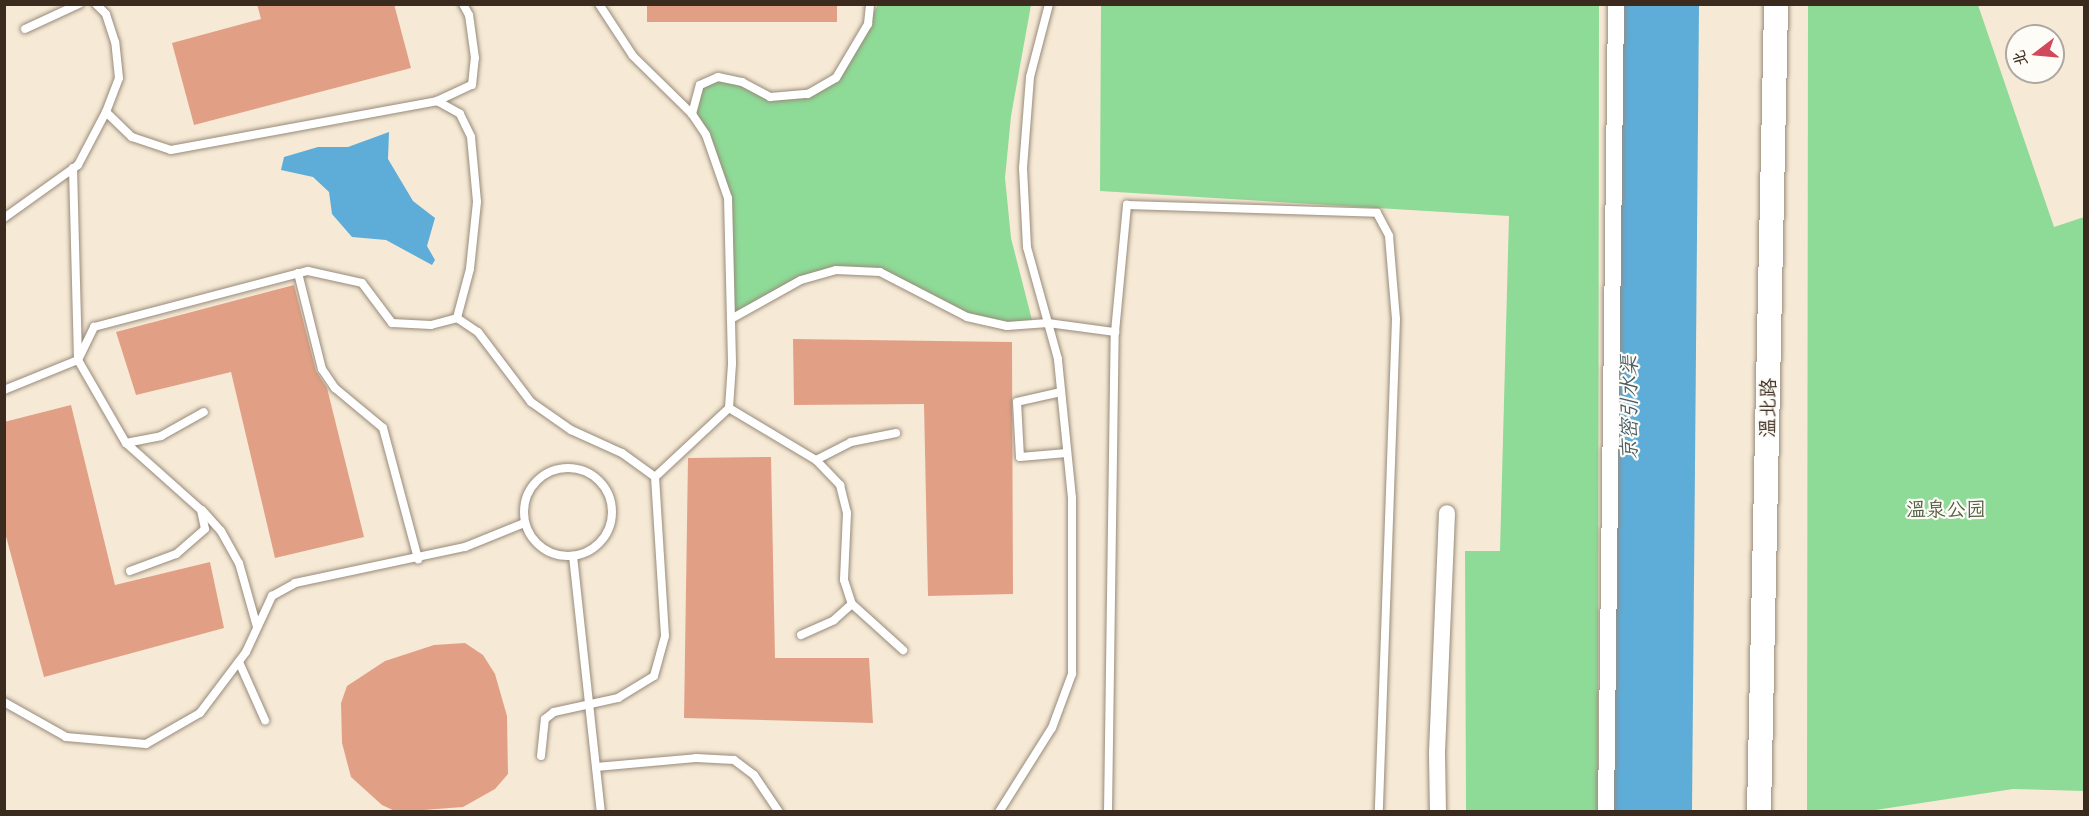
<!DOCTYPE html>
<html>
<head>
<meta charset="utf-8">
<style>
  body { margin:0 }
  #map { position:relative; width:2089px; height:816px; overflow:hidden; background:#f6ead6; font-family:Mali,"LXGW WenKai TC",sans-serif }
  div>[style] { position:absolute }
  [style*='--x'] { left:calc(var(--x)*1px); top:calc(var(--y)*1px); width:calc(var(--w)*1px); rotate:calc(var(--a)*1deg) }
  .green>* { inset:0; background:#8eda97 }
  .water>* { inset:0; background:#5eacd8 }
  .building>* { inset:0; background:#e1a086 }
  .roads { filter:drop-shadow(0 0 2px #988a7a) drop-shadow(0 0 2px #988a7a) }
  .lane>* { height:8px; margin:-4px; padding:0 4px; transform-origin:4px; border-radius:4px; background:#fff }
  .lane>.ring { margin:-4px; padding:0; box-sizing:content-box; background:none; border:8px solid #fff; border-radius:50% }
  .street>* { height:16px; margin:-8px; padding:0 8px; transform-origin:8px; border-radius:8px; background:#fff }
  .secondary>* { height:24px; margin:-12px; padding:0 12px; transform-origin:12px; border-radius:12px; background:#fff }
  span { translate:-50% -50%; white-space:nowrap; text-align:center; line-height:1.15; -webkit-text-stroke:4.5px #fdfcf7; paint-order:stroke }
  .street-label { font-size:20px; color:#3b2a1e }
  .park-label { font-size:20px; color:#545f42 }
  .water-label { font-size:21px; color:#495e68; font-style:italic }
  .frame { position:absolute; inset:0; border:6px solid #3b2a1e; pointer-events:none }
  .north { position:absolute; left:2005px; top:24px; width:60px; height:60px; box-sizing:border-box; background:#fdfcf7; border:2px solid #afa8a0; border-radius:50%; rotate:254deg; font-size:16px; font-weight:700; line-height:24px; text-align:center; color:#3b2a1e }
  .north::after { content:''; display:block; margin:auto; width:21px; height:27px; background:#d1495b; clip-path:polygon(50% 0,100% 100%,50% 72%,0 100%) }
</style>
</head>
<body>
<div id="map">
  <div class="green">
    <i style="clip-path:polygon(878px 5px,1031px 5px,1011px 116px,1005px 178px,1011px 238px,1033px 324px,1007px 326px,967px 317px,880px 272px,836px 270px,801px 280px,731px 319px,728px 198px,706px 135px,692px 114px,700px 85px,718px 77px,770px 97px,808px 94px,836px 77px)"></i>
    <i style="clip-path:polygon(1101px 5px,1599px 5px,1598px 811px,1466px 811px,1465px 551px,1500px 551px,1509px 216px,1100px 191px)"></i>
    <i style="clip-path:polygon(1808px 5px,1978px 5px,2054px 227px,2084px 217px,2084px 791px,2013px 789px,1869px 811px,1807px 811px)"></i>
  </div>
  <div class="water">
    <i style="clip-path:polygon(1621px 5px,1699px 5px,1692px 811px,1611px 812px)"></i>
    <i style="clip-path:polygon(389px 132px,388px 159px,413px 201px,435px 218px,427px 246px,435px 260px,432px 265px,386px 240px,352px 237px,332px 214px,329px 192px,313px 177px,281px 170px,284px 157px,318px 147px,348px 147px)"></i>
  </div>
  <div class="building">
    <i style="clip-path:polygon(257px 4px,394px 4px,411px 68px,194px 125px,172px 43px,261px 19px)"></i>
    <i style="clip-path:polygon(647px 4px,837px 4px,837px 22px,647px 22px)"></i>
    <i style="clip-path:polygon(294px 285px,316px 371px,327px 388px,364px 537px,275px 558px,231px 372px,136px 395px,116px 332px)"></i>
    <i style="clip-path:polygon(793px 339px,1012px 342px,1013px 594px,928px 596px,924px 404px,794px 405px)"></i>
    <i style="clip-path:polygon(71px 405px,115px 585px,210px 562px,224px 628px,44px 677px,4px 529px,4px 422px)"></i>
    <i style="clip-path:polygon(771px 457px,775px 658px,869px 658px,873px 723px,684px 718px,688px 458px)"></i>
    <i style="clip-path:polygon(465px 643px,483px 655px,495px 674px,507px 716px,508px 774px,495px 789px,463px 807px,397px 812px,382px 805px,351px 777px,342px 743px,341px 703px,347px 686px,385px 661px,434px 645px)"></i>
  </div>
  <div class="roads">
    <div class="lane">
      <i style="--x:599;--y:4;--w:62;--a:56.8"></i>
      <i style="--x:633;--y:56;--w:83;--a:44.5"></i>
      <i style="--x:692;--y:114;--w:25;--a:56"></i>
      <i style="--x:706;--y:135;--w:67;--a:70.8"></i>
      <i style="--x:728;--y:198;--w:166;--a:88.6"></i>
      <i style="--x:732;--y:364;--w:44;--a:93.9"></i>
      <i style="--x:729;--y:408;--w:101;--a:30.9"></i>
      <i style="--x:816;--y:460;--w:35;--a:46"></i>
      <i style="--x:840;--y:485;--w:29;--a:76"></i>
      <i style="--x:847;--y:513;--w:67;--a:92.6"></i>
      <i style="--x:844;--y:580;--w:25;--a:72"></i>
      <i style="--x:852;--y:604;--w:69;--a:42"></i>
      <i style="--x:25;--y:29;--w:60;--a:-24.8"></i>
      <i style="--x:437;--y:101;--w:26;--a:29"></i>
      <i style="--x:460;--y:114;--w:25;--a:64"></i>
      <i style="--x:471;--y:137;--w:65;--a:84.7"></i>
      <i style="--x:477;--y:202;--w:67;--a:96"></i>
      <i style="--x:470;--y:269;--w:51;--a:104.9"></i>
      <i style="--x:457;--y:318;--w:25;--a:34"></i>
      <i style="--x:478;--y:332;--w:88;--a:52.9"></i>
      <i style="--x:531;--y:402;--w:49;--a:35"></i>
      <i style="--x:571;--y:430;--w:56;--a:24.3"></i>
      <i style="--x:622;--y:453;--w:41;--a:36"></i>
      <i style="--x:106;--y:112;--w:36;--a:44"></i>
      <i style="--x:132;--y:137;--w:41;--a:18.4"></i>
      <i style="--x:171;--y:150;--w:270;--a:-10.4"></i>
      <i style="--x:437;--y:101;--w:38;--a:-25"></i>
      <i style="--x:472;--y:85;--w:27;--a:-84"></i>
      <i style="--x:475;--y:58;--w:43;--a:-97.9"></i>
      <i style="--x:469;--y:15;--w:13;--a:-119"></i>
      <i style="--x:692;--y:114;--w:30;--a:-75"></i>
      <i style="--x:700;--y:85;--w:20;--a:-24"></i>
      <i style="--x:718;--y:77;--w:25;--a:12"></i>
      <i style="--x:742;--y:82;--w:32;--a:28"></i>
      <i style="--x:770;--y:97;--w:38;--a:-5"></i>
      <i style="--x:808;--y:94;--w:32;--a:-30"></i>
      <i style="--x:836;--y:78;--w:63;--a:-59.3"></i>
      <i style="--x:868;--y:24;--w:20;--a:-84"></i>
      <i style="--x:73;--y:168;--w:192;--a:88.5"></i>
      <i style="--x:78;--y:360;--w:96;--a:60"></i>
      <i style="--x:126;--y:443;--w:101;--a:41.8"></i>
      <i style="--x:201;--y:510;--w:19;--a:78"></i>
      <i style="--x:205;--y:529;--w:38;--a:139"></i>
      <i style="--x:176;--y:554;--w:49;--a:159.7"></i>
      <i style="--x:4;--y:218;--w:91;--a:-35.6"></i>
      <i style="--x:78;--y:165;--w:60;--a:-62.2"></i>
      <i style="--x:106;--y:112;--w:36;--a:-69"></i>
      <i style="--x:119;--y:78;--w:36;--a:-96"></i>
      <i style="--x:115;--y:42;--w:29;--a:-108"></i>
      <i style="--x:106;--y:14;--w:14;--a:-135"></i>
      <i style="--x:298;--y:273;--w:99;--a:76"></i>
      <i style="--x:322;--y:369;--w:23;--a:56"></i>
      <i style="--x:335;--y:388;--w:62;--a:39.8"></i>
      <i style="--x:383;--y:428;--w:136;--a:75"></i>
      <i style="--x:731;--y:319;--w:80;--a:-29.1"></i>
      <i style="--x:801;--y:280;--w:36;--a:-16"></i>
      <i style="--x:836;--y:270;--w:44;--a:2.6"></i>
      <i style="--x:880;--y:272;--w:98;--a:27.3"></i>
      <i style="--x:967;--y:317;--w:41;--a:12.7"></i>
      <i style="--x:1007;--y:326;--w:41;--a:-4.2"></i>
      <i style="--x:1048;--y:323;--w:68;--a:7.7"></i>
      <i style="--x:4;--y:390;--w:80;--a:-22.1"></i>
      <i style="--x:78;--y:360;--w:37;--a:-64"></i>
      <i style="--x:94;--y:327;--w:221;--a:-14.7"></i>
      <i style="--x:308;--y:271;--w:55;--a:12.5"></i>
      <i style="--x:362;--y:283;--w:50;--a:53.1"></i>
      <i style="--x:392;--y:323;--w:39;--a:3"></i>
      <i style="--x:431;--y:325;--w:27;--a:-15"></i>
      <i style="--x:1061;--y:392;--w:45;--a:167.2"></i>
      <i style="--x:1017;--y:402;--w:55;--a:86.9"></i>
      <i style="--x:1020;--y:457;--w:47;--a:-4.9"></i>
      <i style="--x:126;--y:443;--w:36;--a:-11"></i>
      <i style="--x:161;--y:436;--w:49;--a:-29.2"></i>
      <i style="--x:816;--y:460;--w:39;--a:-27"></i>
      <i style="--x:851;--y:442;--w:46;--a:-11.3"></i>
      <i class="ring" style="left:524px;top:468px;width:80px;height:80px"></i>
      <i style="--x:202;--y:510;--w:28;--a:48"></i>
      <i style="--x:221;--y:531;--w:37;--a:61"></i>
      <i style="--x:239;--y:563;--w:66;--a:74.3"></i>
      <i style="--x:573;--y:556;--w:258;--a:83.8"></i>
      <i style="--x:801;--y:635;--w:36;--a:-24"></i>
      <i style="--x:834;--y:620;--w:24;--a:-42"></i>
      <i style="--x:239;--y:662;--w:64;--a:65.9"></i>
      <i style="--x:4;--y:702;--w:71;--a:29.4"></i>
      <i style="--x:66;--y:737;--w:80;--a:5"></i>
      <i style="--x:146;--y:744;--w:62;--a:-29.9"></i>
      <i style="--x:200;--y:713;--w:76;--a:-53"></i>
      <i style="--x:246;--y:652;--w:62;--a:-65.1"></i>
      <i style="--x:272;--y:596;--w:26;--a:-29"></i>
      <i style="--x:295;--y:583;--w:174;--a:-12"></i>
      <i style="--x:465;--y:547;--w:64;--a:-22.1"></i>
      <i style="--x:541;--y:756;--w:37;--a:-84"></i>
      <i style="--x:545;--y:719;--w:11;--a:-38"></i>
      <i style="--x:554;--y:712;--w:66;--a:-12.3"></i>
      <i style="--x:618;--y:698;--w:42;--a:-31.4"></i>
      <i style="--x:654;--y:676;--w:41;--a:-74.6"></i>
      <i style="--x:665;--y:636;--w:159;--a:-93.6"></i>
      <i style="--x:655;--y:477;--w:101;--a:-43"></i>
      <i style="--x:596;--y:767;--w:100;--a:-5.1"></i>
      <i style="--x:696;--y:758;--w:38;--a:3"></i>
      <i style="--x:734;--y:760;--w:25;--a:37"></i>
      <i style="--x:754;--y:775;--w:45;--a:56"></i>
      <i style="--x:999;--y:812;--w:99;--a:-57.8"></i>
      <i style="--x:1052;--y:728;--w:58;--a:-69.7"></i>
      <i style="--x:1072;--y:674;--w:176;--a:-90"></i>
      <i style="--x:1072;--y:498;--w:140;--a:-95.8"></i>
      <i style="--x:1058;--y:359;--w:116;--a:-105.5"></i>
      <i style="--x:1027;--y:247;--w:79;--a:-92.9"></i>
      <i style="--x:1023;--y:168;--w:91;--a:-85.6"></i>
      <i style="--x:1030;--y:77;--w:75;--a:-75.4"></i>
      <i style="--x:1108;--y:812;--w:480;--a:-89.2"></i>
      <i style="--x:1115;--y:332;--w:128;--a:-84.6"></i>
      <i style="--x:1127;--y:205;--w:250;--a:1.8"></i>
      <i style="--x:1377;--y:213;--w:26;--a:62"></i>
      <i style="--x:1389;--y:236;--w:83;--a:85.2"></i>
      <i style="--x:1396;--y:319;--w:493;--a:92"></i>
    </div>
    <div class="street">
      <i style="--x:1438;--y:812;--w:60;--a:-91"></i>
      <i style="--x:1437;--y:752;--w:239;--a:-87.6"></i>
      <i style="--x:1606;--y:812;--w:808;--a:-89.29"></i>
    </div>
    <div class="secondary">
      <i style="--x:1759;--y:812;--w:808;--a:-88.79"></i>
    </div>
  </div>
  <div class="street-label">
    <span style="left:1767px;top:408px;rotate:-89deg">温北路</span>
  </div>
  <div class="park-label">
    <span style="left:1946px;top:508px">温泉公园</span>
  </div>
  <div class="water-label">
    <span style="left:1628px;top:408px;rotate:-90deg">京密引水渠</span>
  </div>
  <div class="frame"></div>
  <div class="north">北</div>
</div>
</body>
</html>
